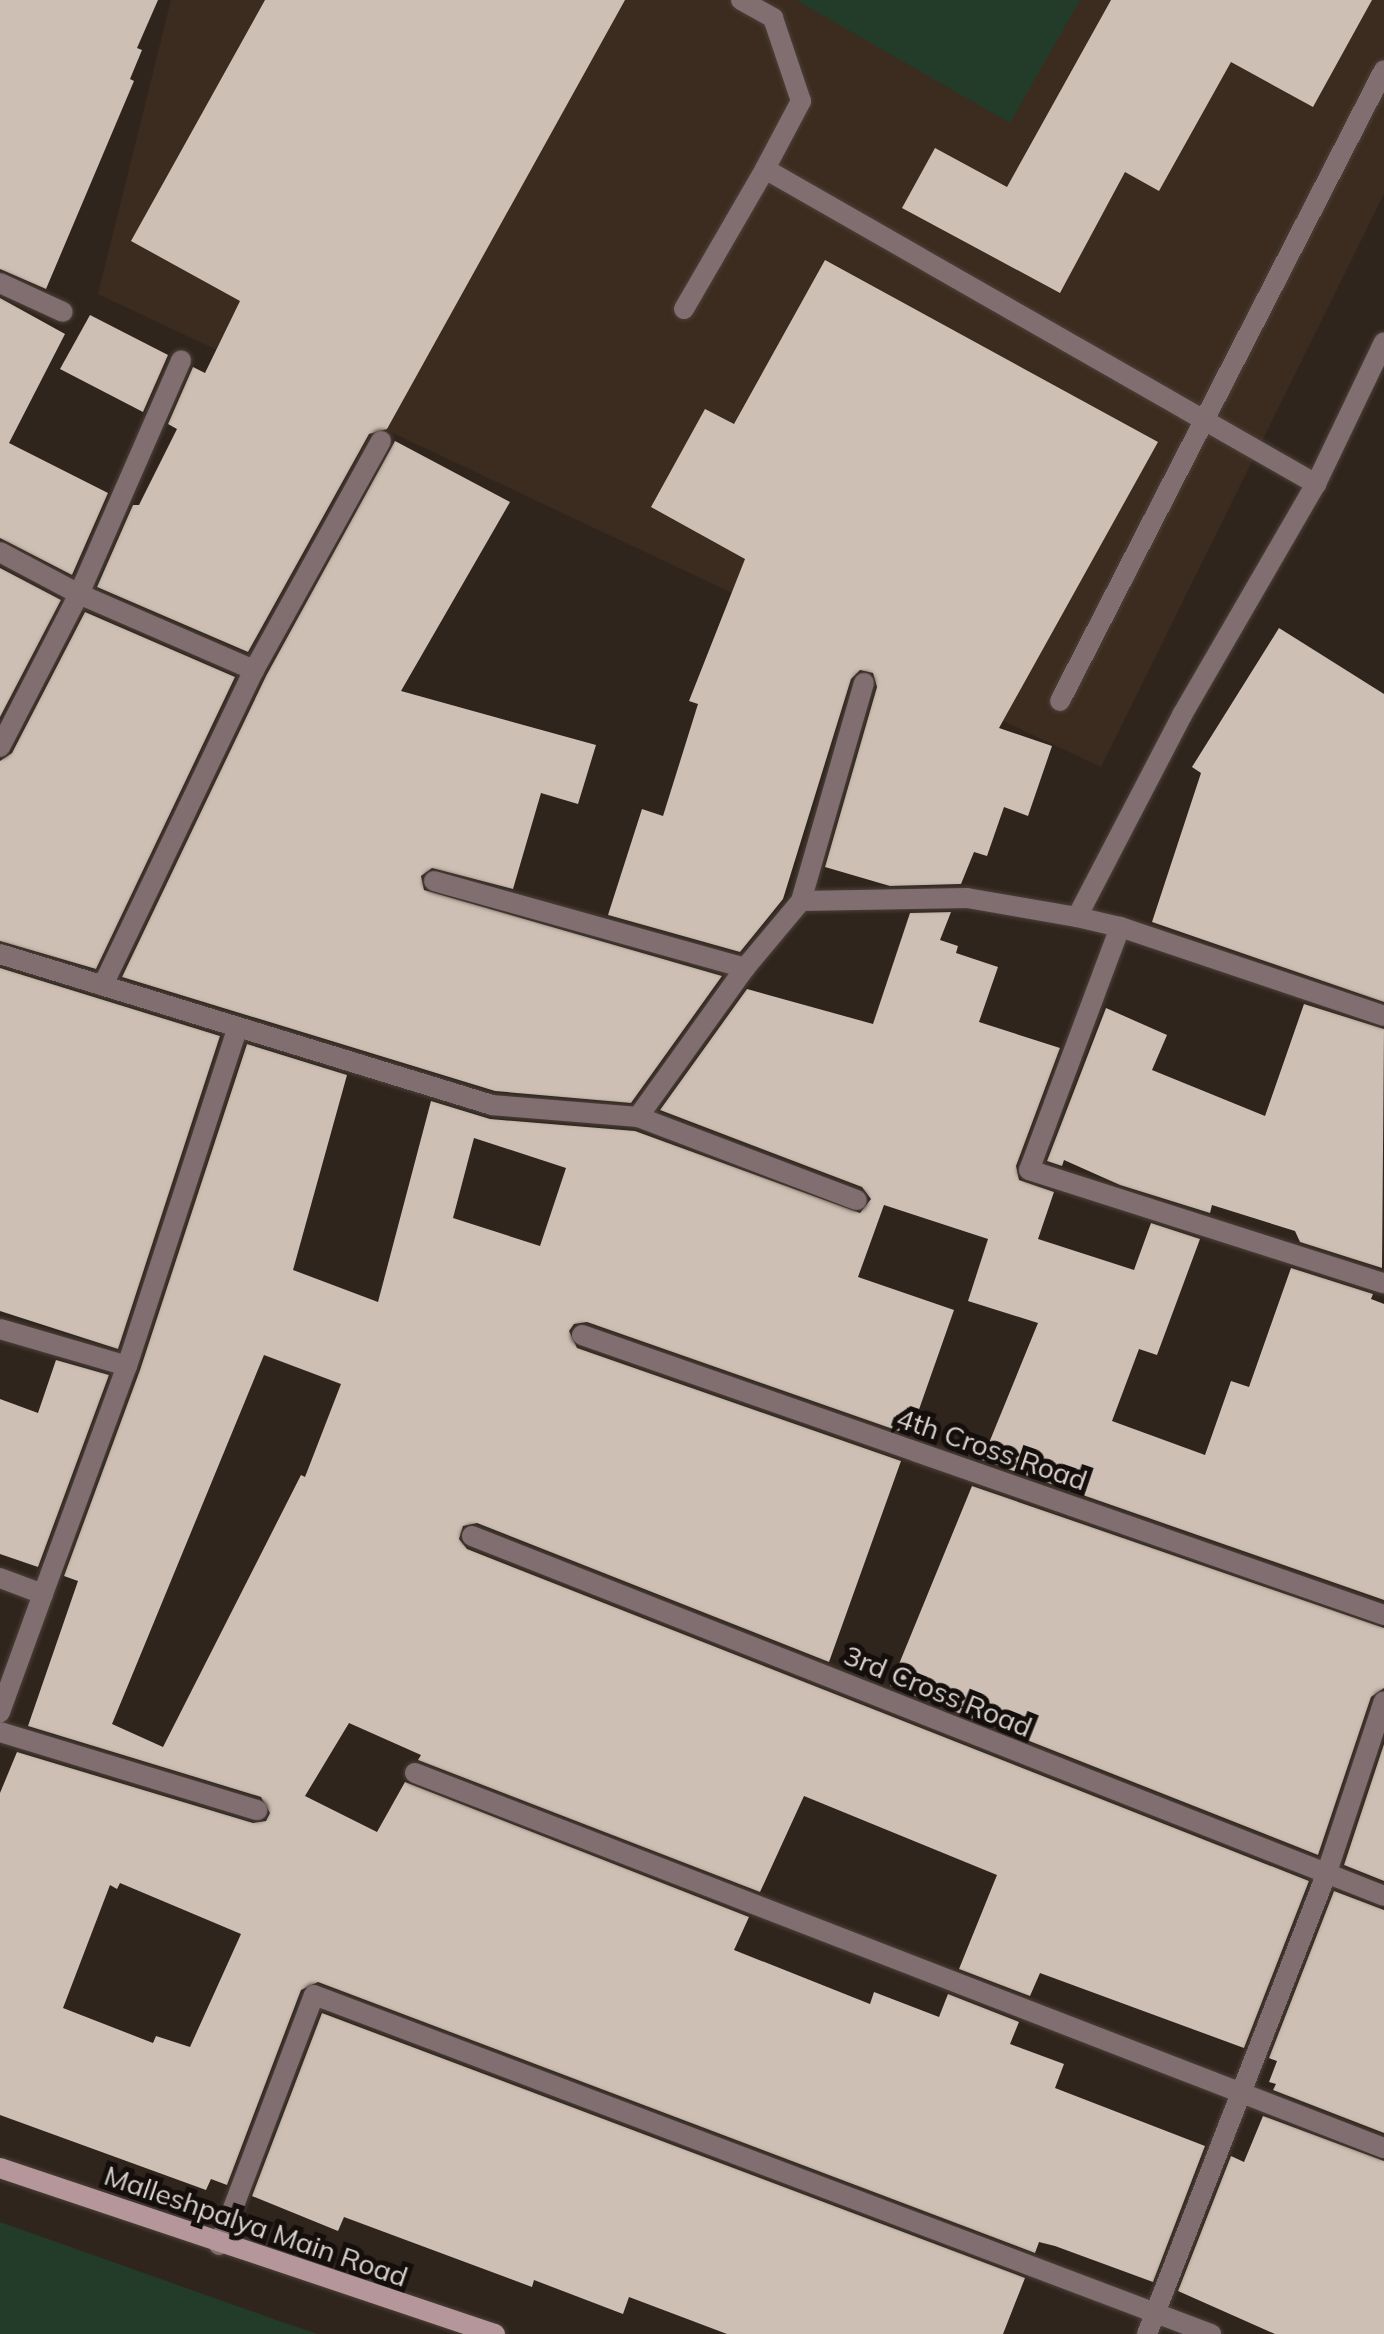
<!DOCTYPE html>
<html>
<head>
<meta charset="utf-8">
<style>
  body { margin:0 }
  #map { position:relative; width:1384px; height:2334px; overflow:hidden; background:#30251d; font-family:Mulish,sans-serif }
  div>[style] { position:absolute }
  [style*='--x'] { left:calc(var(--x)*1px); top:calc(var(--y)*1px); width:calc(var(--w)*1px); rotate:calc(var(--a)*1deg) }
  .built>* { inset:0; background:#3b2c1f }
  .green>* { inset:0; background:#233b29 }
  .building>* { inset:0; background:#cdbfb4 }
  .roads { filter:drop-shadow(0 0 2px #4b4139) drop-shadow(0 0 2px #4b4139) }
  .lane>* { height:20px; margin:-10px; padding:0 10px; transform-origin:10px; border-radius:10px; background:#816e71 }
  .street>* { height:20px; margin:-10px; padding:0 10px; transform-origin:10px; border-radius:10px; background:#816e71 }
  .secondary>* { height:20px; margin:-10px; padding:0 10px; transform-origin:10px; border-radius:10px; background:#b4969b }
  span { translate:-50% -50%; white-space:nowrap; text-align:center; line-height:1.15; -webkit-text-stroke:10px #140f0c; paint-order:stroke }
  .street-label { font-size:28px; color:#d8d1cc }
</style>
</head>
<body>
<div id="map">
  <div class="built">
    <i style="clip-path:polygon(171px 0,1384px 0,1384px 194px,1101px 767px,98px 294px)"></i>
  </div>
  <div class="green">
    <i style="clip-path:polygon(796px 0,1080px 0,1010px 123px)"></i>
    <i style="clip-path:polygon(0 2222px,282px 2322px,318px 2334px,0 2334px)"></i>
  </div>
  <div class="building">
    <i style="clip-path:polygon(0 0,158px 0,137px 48px,142px 50px,130px 79px,134px 81px,46px 289px,0 269px)"></i>
    <i style="clip-path:polygon(265px 0,625px 0,387px 429px,369px 434px,248px 652px,97px 587px,133px 505px,139px 505px,177px 429px,168px 424px,193px 367px,205px 373px,240px 301px,131px 241px)"></i>
    <i style="clip-path:polygon(1111px 0,1372px 0,1313px 107px,1231px 62px,1159px 191px,1125px 172px,1060px 293px,902px 208px,935px 148px,1007px 187px)"></i>
    <i style="clip-path:polygon(825px 260px,1158px 442px,999px 728px,1052px 746px,1028px 816px,1004px 807px,987px 856px,974px 852px,961px 884px,890px 886px,825px 867px,877px 687px,873px 673px,860px 670px,851px 679px,783px 899px,740px 952px,608px 915px,642px 809px,663px 816px,698px 704px,689px 701px,745px 559px,651px 507px,705px 409px,734px 424px)"></i>
    <i style="clip-path:polygon(0 298px,65px 334px,9px 443px,108px 493px,72px 575px,0 538px)"></i>
    <i style="clip-path:polygon(90px 315px,168px 355px,143px 412px,60px 369px)"></i>
    <i style="clip-path:polygon(395px 441px,510px 502px,401px 691px,596px 745px,578px 804px,541px 793px,513px 889px,432px 868px,421px 876px,424px 890px,722px 976px,631px 1103px,495px 1091px,122px 977px,266px 676px)"></i>
    <i style="clip-path:polygon(0 568px,61px 600px,0 717px)"></i>
    <i style="clip-path:polygon(85px 612px,235px 677px,96px 969px,0 941px,0 761px,12px 753px)"></i>
    <i style="clip-path:polygon(1279px 628px,1384px 694px,1384px 1002px,1152px 922px,1201px 773px,1192px 767px)"></i>
    <i style="clip-path:polygon(evenodd,951px 912px,940px 940px,958px 946px,956px 953px,998px 967px,979px 1022px,1060px 1048px,1016px 1166px,1019px 1180px,1054px 1192px,1038px 1239px,1134px 1270px,1151px 1223px,1200px 1239px,1157px 1355px,1139px 1349px,1112px 1421px,1205px 1455px,1231px 1381px,1249px 1387px,1291px 1268px,1373px 1294px,1371px 1299px,1384px 1304px,1384px 1600px,982px 1460px,1038px 1323px,968px 1301px,988px 1239px,884px 1205px,858px 1277px,954px 1310px,910px 1435px,587px 1322px,574px 1324px,569px 1331px,577px 1348px,901px 1461px,829px 1662px,477px 1523px,463px 1526px,459px 1539px,467px 1549px,1309px 1881px,1244px 2048px,1040px 1973px,1030px 1996px,959px 1969px,997px 1875px,804px 1796px,760px 1892px,418px 1760px,421px 1755px,349px 1723px,305px 1796px,377px 1832px,405px 1782px,749px 1917px,734px 1950px,870px 2004px,874px 1992px,939px 2017px,948px 1994px,1019px 2022px,1010px 2044px,1064px 2064px,1055px 2088px,1205px 2146px,1153px 2282px,1055px 2246px,1039px 2242px,1035px 2253px,318px 1982px,301px 1990px,227px 2185px,211px 2179px,206px 2190px,0 2115px,0 1793px,17px 1752px,253px 1823px,266px 1821px,270px 1813px,261px 1797px,28px 1726px,78px 1581px,64px 1576px,140px 1370px,247px 1044px,347px 1075px,293px 1270px,378px 1302px,431px 1101px,490px 1119px,635px 1131px,860px 1213px,871px 1199px,862px 1187px,660px 1110px,747px 989px,873px 1024px,910px 913px,951px 912px,474px 1138px,566px 1168px,540px 1246px,453px 1218px,474px 1138px,951px 912px,264px 1355px,341px 1384px,305px 1477px,301px 1475px,163px 1747px,112px 1724px,264px 1355px,951px 912px,120px 1883px,241px 1934px,190px 2047px,156px 2036px,153px 2043px,63px 2008px,110px 1885px,117px 1889px,120px 1883px)"></i>
    <i style="clip-path:polygon(0 968px,220px 1036px,118px 1349px,0 1311px)"></i>
    <i style="clip-path:polygon(1304px 1004px,1384px 1029px,1382px 1268px,1300px 1242px,1295px 1231px,1212px 1205px,1210px 1213px,1120px 1185px,1064px 1160px,1062px 1166px,1047px 1161px,1106px 1008px,1167px 1035px,1152px 1070px,1265px 1116px)"></i>
    <i style="clip-path:polygon(56px 1360px,109px 1375px,38px 1567px,0 1554px,0 1399px,38px 1413px)"></i>
    <i style="clip-path:polygon(972px 1486px,1384px 1628px,1384px 1688px,1371px 1697px,1318px 1855px,890px 1686px)"></i>
    <i style="clip-path:polygon(1384px 1744px,1384px 1881px,1344px 1865px)"></i>
    <i style="clip-path:polygon(1334px 1891px,1384px 1910px,1384px 2133px,1273px 2090px,1276px 2084px,1269px 2082px,1277px 2061px,1269px 2058px)"></i>
    <i style="clip-path:polygon(322px 2013px,1025px 2278px,1003px 2334px,727px 2334px,629px 2297px,623px 2314px,534px 2280px,532px 2287px,344px 2217px,338px 2231px,252px 2196px)"></i>
    <i style="clip-path:polygon(1263px 2116px,1384px 2161px,1384px 2334px,1275px 2334px,1178px 2291px,1231px 2156px,1244px 2162px)"></i>
  </div>
  <div class="roads">
    <div class="lane">
      <i style="--x:741;--y:0;--w:37;--a:29"></i>
      <i style="--x:773;--y:18;--w:88;--a:71.4"></i>
      <i style="--x:801;--y:101;--w:77;--a:117.9"></i>
      <i style="--x:684;--y:309;--w:162;--a:-59.9"></i>
      <i style="--x:765;--y:169;--w:635;--a:29.76"></i>
      <i style="--x:1060;--y:701;--w:709;--a:-62.82"></i>
    </div>
    <div class="street">
      <i style="--x:0;--y:283;--w:69;--a:24.7"></i>
      <i style="--x:0;--y:552;--w:89;--a:28"></i>
      <i style="--x:79;--y:594;--w:191;--a:23.5"></i>
      <i style="--x:0;--y:747;--w:172;--a:-62.7"></i>
      <i style="--x:79;--y:594;--w:255;--a:-66.4"></i>
      <i style="--x:434;--y:881;--w:323;--a:15.6"></i>
      <i style="--x:801;--y:901;--w:227;--a:-73.9"></i>
      <i style="--x:1077;--y:917;--w:228;--a:-62.5"></i>
      <i style="--x:1182;--y:715;--w:267;--a:-59.9"></i>
      <i style="--x:1316;--y:484;--w:157;--a:-64.4"></i>
      <i style="--x:1120;--y:927;--w:259;--a:110.5"></i>
      <i style="--x:1029;--y:1170;--w:373;--a:17.7"></i>
      <i style="--x:0;--y:954;--w:515;--a:17.06"></i>
      <i style="--x:492;--y:1105;--w:146;--a:4.7"></i>
      <i style="--x:638;--y:1117;--w:183;--a:-54.3"></i>
      <i style="--x:745;--y:968;--w:87;--a:-50.1"></i>
      <i style="--x:801;--y:901;--w:166;--a:-1"></i>
      <i style="--x:967;--y:898;--w:112;--a:9.8"></i>
      <i style="--x:1077;--y:917;--w:44;--a:13.1"></i>
      <i style="--x:1120;--y:927;--w:279;--a:18.6"></i>
      <i style="--x:104;--y:983;--w:347;--a:-64.4"></i>
      <i style="--x:254;--y:670;--w:262;--a:-61"></i>
      <i style="--x:638;--y:1117;--w:234;--a:20.8"></i>
      <i style="--x:0;--y:1329;--w:132;--a:16.2"></i>
      <i style="--x:582;--y:1335;--w:849;--a:19.25"></i>
      <i style="--x:472;--y:1536;--w:980;--a:21.54"></i>
      <i style="--x:0;--y:1578;--w:46;--a:20.4"></i>
      <i style="--x:43;--y:1594;--w:126;--a:110"></i>
      <i style="--x:43;--y:1594;--w:243;--a:-69.8"></i>
      <i style="--x:127;--y:1366;--w:354;--a:-71.9"></i>
      <i style="--x:0;--y:1732;--w:269;--a:16.9"></i>
      <i style="--x:415;--y:1773;--w:1039;--a:21.16"></i>
      <i style="--x:219;--y:2245;--w:267;--a:-69.2"></i>
      <i style="--x:314;--y:1995;--w:959;--a:20.7"></i>
      <i style="--x:1147;--y:2334;--w:493;--a:-68.7"></i>
      <i style="--x:1326;--y:1875;--w:183;--a:-71.6"></i>
    </div>
    <div class="secondary">
      <i style="--x:0;--y:2168;--w:522;--a:18.54"></i>
    </div>
  </div>
  <div class="street-label">
    <span style="left:992px;top:1449px;rotate:19deg">4th Cross Road</span>
    <span style="left:938px;top:1691px;rotate:22deg">3rd Cross Road</span>
    <span style="left:256px;top:2226px;rotate:19deg">Malleshpalya Main Road</span>
  </div>
</div>
</body>
</html>
